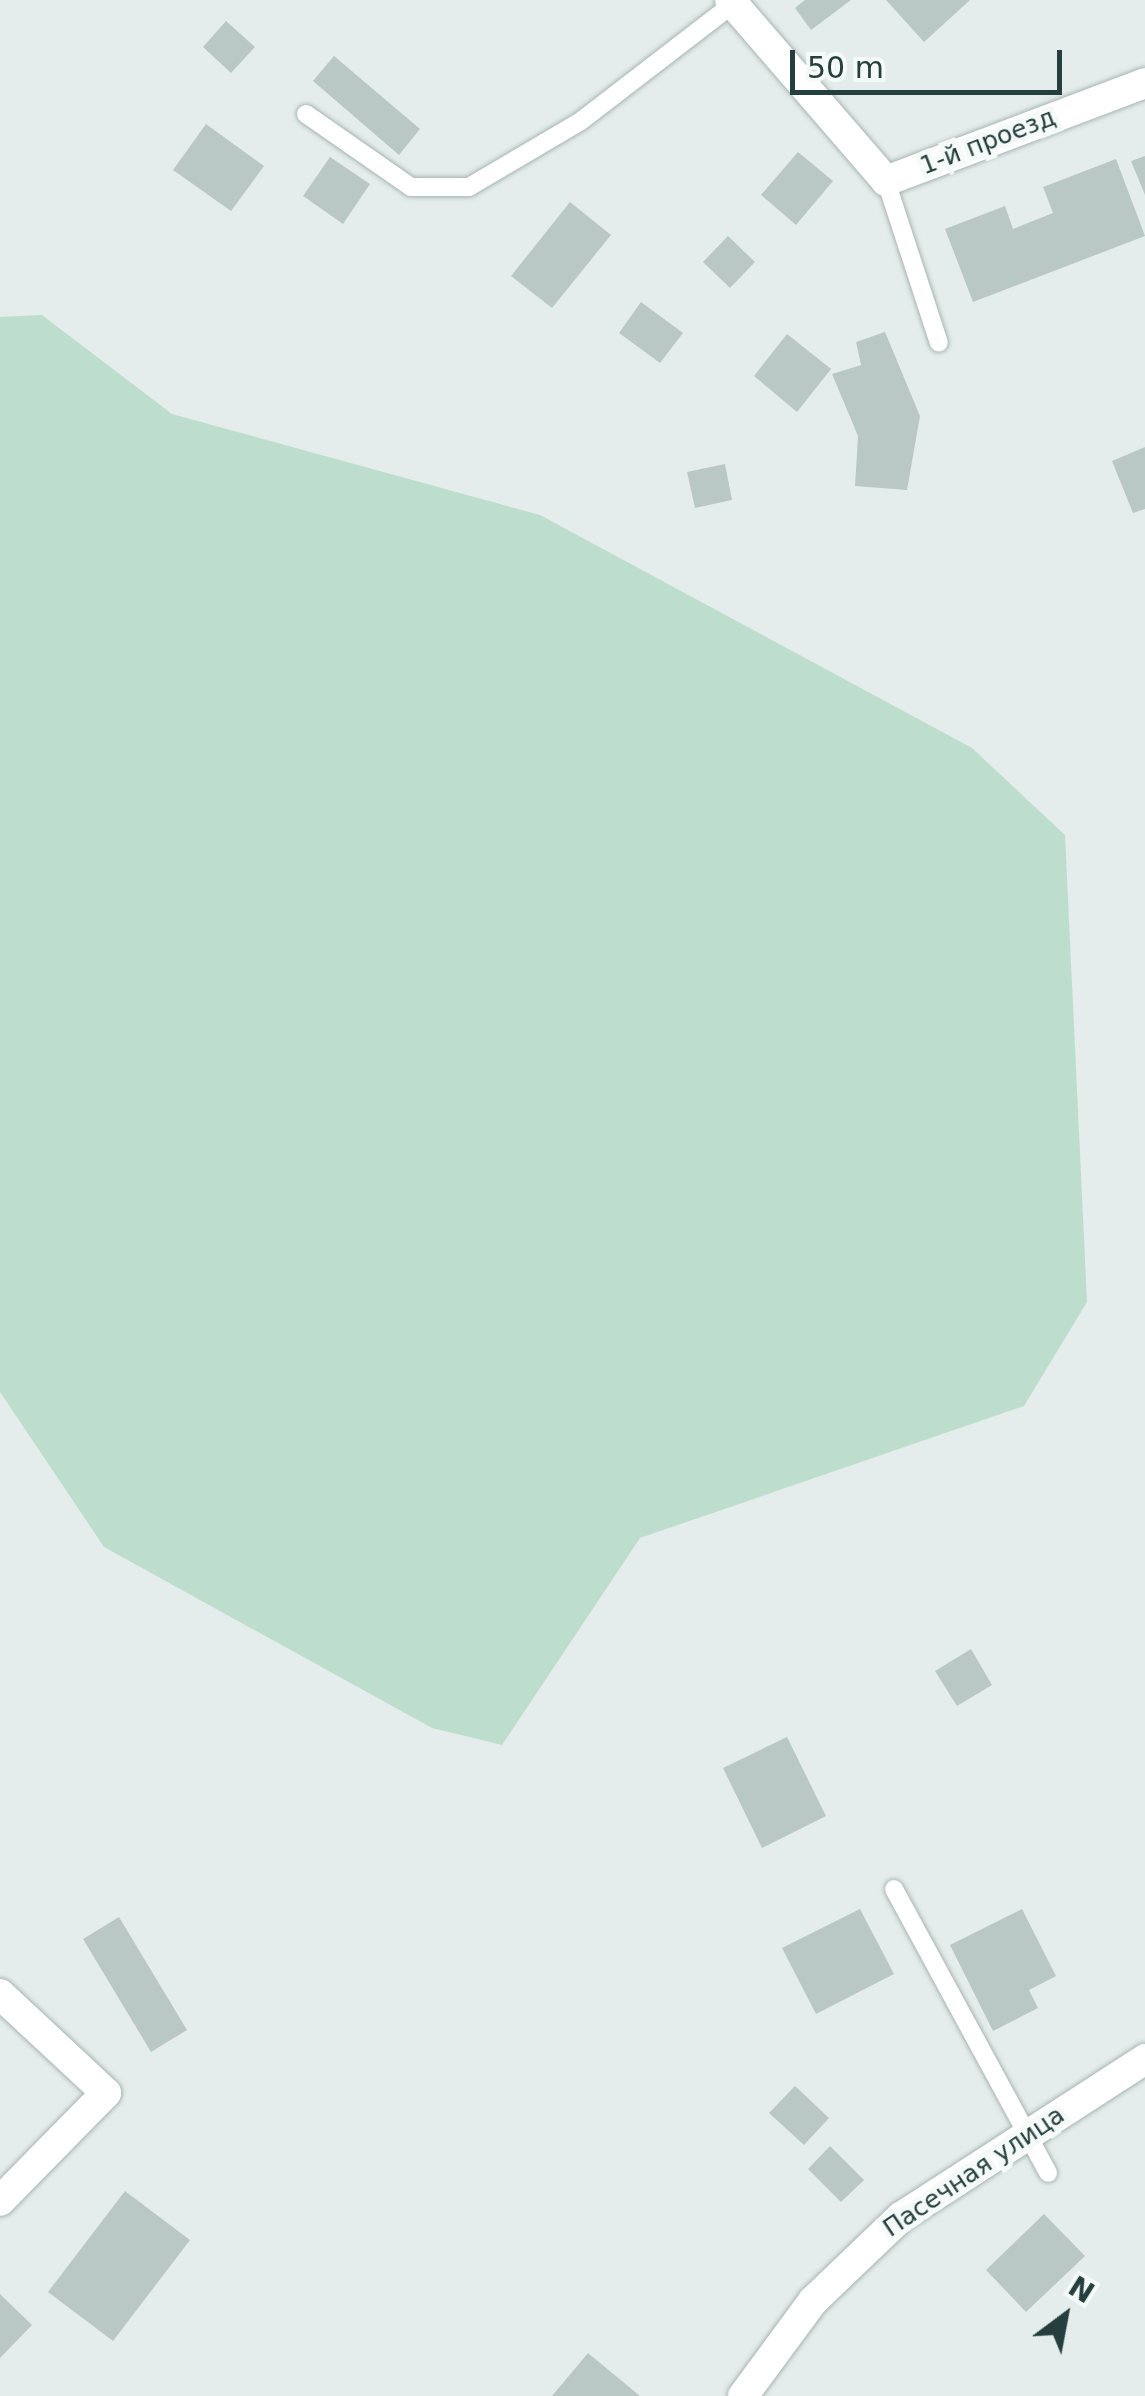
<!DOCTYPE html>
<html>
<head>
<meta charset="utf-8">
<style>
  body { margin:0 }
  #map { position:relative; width:1145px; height:2396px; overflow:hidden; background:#e4edeb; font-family:"DejaVu Sans",sans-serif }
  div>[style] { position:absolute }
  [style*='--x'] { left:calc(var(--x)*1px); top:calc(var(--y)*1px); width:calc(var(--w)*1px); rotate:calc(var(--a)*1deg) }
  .green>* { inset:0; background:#bedecd }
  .building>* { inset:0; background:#b9c8c5 }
  .roads { filter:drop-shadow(0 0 2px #a7b5b3) drop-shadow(0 0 2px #a7b5b3) }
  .lane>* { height:18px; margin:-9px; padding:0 9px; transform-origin:9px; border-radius:9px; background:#fff }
  .street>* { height:30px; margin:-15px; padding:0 15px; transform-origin:15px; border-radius:15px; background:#fff }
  span { translate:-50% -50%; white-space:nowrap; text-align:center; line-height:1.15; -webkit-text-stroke:10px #f5faf8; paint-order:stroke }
  .street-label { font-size:25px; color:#243f3d }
  .north { position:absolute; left:1015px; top:2266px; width:100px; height:100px; -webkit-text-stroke:8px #f5faf8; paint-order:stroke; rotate:32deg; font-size:28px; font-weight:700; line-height:40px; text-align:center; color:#243f3d }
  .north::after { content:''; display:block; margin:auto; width:35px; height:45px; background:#243f3d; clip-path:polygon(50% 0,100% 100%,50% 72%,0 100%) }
  .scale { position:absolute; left:790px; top:50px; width:272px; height:45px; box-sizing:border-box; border:5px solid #243f3d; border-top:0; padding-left:12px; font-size:30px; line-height:35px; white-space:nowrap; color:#243f3d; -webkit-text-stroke:8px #f5faf8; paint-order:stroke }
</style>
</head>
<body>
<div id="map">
  <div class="green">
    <i style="clip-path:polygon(42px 315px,172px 414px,540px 515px,972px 748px,1065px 835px,1087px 1302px,1024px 1406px,640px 1538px,502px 1745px,432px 1728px,104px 1547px,0 1392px,0 317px)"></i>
  </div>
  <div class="building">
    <i style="clip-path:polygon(805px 0,851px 0,811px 30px,795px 8px)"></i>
    <i style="clip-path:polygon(886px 0,970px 0,924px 42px)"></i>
    <i style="clip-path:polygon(226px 21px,255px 47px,231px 73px,203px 47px)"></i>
    <i style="clip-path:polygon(334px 56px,420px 129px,399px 155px,313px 81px)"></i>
    <i style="clip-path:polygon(206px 124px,264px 166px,231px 211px,173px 170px)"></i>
    <i style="clip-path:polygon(798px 152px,833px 181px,796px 225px,761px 195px)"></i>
    <i style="clip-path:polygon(1145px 156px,1145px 195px,1131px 161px)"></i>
    <i style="clip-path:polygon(330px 157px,370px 184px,343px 224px,303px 196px)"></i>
    <i style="clip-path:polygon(1116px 159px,1145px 236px,973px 302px,945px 229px,1005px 206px,1013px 229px,1053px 213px,1043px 187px)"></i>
    <i style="clip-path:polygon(570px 202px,611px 235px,552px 308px,511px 276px)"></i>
    <i style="clip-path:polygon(728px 236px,755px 262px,730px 288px,703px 262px)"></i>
    <i style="clip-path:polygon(641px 302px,683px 333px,660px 363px,619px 333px)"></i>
    <i style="clip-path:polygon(885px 332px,920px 416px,907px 490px,855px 486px,858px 436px,832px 374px,861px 365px,856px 342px)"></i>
    <i style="clip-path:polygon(787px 334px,831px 369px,797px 412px,754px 376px)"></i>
    <i style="clip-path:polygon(1145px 447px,1145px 509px,1133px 513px,1112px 461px)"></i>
    <i style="clip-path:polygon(725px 464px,732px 500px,695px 508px,687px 472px)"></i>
    <i style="clip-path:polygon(971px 1649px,992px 1685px,957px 1706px,935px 1671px)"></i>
    <i style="clip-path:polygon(787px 1737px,826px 1816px,762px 1848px,723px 1768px)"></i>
    <i style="clip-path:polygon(860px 1909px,894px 1974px,816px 2014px,782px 1948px)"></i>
    <i style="clip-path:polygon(1022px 1909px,1056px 1976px,1029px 1990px,1038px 2008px,993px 2031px,950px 1945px)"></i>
    <i style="clip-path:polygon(119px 1917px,187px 2030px,151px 2052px,83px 1939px)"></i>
    <i style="clip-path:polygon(795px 2086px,829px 2118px,804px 2145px,769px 2113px)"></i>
    <i style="clip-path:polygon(830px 2146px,864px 2180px,841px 2202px,808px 2169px)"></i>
    <i style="clip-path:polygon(125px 2191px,190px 2240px,113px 2341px,48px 2292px)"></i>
    <i style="clip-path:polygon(1044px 2214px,1085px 2256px,1026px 2312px,986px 2270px)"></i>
    <i style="clip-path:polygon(0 2294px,32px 2325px,0 2358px)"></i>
    <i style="clip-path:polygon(588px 2353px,640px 2396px,552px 2396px)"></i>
  </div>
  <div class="roads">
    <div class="lane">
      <i style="--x:306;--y:114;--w:128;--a:34.8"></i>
      <i style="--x:411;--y:187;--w:58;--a:0"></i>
      <i style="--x:469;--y:187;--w:130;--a:-30.5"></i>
      <i style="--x:581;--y:121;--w:193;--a:-37.6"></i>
      <i style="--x:886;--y:181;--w:170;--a:71.9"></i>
      <i style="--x:894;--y:1889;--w:323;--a:61.5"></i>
    </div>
    <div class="street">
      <i style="--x:730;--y:0;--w:239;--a:49.2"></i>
      <i style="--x:886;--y:181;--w:277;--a:-20.7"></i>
      <i style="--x:0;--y:1994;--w:145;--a:43"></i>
      <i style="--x:106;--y:2093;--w:151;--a:134.5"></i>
      <i style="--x:743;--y:2396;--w:118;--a:-53.6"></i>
      <i style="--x:813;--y:2301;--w:122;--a:-43.7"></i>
      <i style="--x:901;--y:2217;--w:291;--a:-32.9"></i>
    </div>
  </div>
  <div class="street-label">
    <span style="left:988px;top:142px;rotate:-21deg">1-й проезд</span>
    <span style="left:974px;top:2172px;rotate:-34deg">Пасечная улица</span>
  </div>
  <div class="north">N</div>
  <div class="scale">50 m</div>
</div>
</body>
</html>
